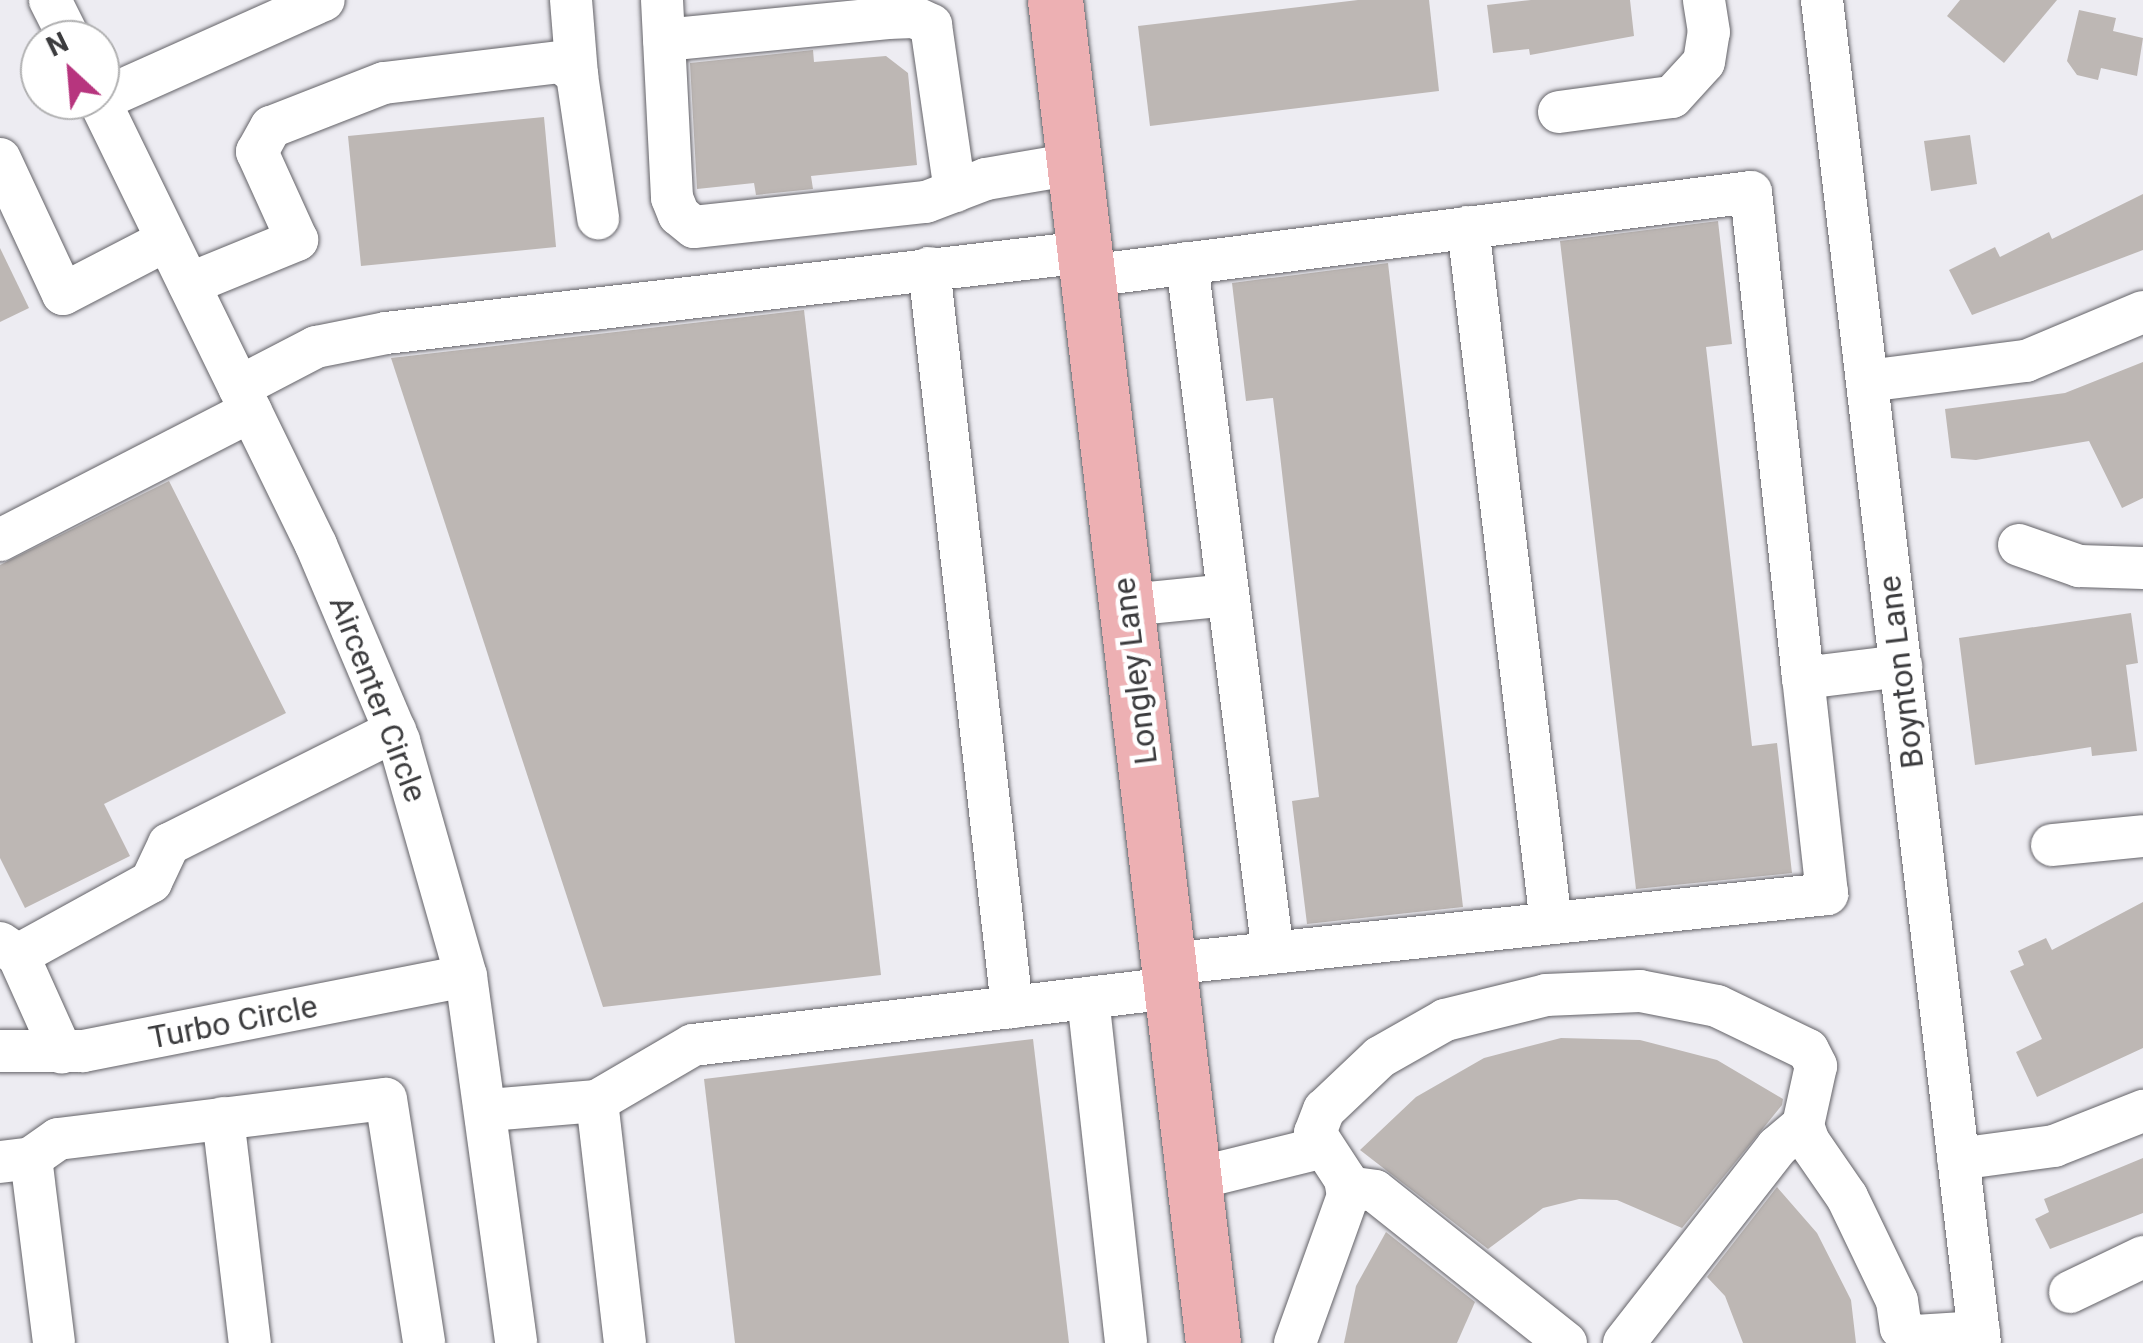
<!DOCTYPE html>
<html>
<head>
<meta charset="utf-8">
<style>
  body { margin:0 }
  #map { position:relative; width:2143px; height:1343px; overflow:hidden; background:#edecf2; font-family:Roboto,sans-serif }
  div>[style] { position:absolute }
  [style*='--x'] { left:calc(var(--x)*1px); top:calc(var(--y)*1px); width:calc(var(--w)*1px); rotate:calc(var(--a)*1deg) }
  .building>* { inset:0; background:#bdb7b4 }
  .roads { filter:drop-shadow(0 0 2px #646368) drop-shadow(0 0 2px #646368) }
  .minor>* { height:42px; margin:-21px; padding:0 21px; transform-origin:21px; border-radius:21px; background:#fff }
  .major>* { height:55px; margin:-27.5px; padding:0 27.5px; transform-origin:27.5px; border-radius:27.5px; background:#edb0b3 }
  span { translate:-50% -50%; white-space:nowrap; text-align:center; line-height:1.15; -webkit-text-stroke:9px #fff; paint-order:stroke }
  .street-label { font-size:32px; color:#3c3c3e }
  .north { position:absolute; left:20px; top:20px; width:100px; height:100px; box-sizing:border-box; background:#fff; border:2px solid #b1b1b2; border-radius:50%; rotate:334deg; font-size:28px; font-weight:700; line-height:40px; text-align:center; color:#3c3c3e }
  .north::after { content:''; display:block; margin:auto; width:35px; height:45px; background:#b7357e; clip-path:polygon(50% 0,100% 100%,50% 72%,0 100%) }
</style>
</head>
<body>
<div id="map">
  <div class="building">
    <i style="clip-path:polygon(1358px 0,1429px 0,1439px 91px,1150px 126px,1138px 26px)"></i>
    <i style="clip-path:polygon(1531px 0,1630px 0,1634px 36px,1530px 55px,1529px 49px,1493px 53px,1487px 5px)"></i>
    <i style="clip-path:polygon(1960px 0,2057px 0,2004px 63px,1947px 16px)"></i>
    <i style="clip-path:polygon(2079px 10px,2116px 18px,2113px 31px,2143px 38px,2137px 76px,2101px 68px,2098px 80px,2077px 75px,2067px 61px)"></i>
    <i style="clip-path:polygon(813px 50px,814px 62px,886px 56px,908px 73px,917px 165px,811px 176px,813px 189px,756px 195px,754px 183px,697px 189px,690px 63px)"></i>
    <i style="clip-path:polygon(544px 117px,556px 247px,361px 266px,348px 136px)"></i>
    <i style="clip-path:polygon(1970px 135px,1977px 184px,1931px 191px,1924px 141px)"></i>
    <i style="clip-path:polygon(2143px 194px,2143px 250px,1972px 315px,1949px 270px,1995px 247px,2000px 257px,2049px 232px,2052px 239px)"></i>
    <i style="clip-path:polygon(1718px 221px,1732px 344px,1706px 347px,1752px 746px,1777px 743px,1792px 873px,1636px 889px,1560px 241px)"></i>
    <i style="clip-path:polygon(0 248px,29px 308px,0 322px)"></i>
    <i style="clip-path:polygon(1388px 263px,1463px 907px,1307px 924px,1292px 801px,1319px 797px,1280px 455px,1273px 398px,1246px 401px,1232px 283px)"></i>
    <i style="clip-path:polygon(804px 310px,881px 975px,603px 1007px,391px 358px)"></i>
    <i style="clip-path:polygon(2143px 362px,2143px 498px,2122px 508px,2089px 441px,1976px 460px,1951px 458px,1945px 409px,2065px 393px)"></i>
    <i style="clip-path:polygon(169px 481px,286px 713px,104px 804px,130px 856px,25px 908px,0 858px,0 565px)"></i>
    <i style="clip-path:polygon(2131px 613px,2138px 663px,2126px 665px,2137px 751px,2092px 756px,2091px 747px,1975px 765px,1959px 638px)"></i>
    <i style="clip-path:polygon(2143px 902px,2143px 1048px,2037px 1097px,2016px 1052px,2042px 1039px,2010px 971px,2024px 965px,2018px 951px,2046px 938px,2052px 950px)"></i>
    <i style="clip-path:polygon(1561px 1038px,1640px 1040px,1717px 1060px,1783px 1099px,1782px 1105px,1682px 1228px,1617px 1200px,1579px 1199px,1543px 1208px,1488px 1249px,1360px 1150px,1416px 1097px,1484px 1058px)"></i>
    <i style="clip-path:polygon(1033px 1039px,1069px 1343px,735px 1343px,704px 1079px)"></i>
    <i style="clip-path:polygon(2143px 1158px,2143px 1213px,2050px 1249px,2035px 1219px,2049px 1212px,2044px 1199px)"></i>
    <i style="clip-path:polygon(1777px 1187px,1817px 1233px,1851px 1300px,1856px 1343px,1743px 1343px,1725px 1296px,1707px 1277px)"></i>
    <i style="clip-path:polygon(1386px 1232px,1475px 1302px,1457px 1343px,1344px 1343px,1356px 1286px)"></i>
  </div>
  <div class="roads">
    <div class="minor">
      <i style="--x:50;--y:0;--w:45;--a:63.4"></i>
      <i style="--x:571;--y:0;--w:75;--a:85.4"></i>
      <i style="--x:662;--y:0;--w:198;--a:87.1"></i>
      <i style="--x:672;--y:198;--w:18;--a:68"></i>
      <i style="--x:679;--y:215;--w:19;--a:39"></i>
      <i style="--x:694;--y:227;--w:233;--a:-6.2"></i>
      <i style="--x:926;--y:202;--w:64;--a:-21"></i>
      <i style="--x:986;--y:179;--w:89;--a:-9.7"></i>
      <i style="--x:1822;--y:0;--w:1352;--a:83.29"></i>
      <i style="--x:664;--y:40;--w:225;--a:-5.6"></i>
      <i style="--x:888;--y:18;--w:26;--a:-2"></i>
      <i style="--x:914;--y:17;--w:19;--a:25"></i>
      <i style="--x:931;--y:25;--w:168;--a:81.8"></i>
      <i style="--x:99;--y:100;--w:495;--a:64"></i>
      <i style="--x:316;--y:545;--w:213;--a:67"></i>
      <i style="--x:399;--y:741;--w:244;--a:74.1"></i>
      <i style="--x:466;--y:976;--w:370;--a:82.2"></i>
      <i style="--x:100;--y:100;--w:245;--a:-24.1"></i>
      <i style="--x:1559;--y:112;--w:114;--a:-7.6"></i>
      <i style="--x:1672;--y:97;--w:47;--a:-47.6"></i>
      <i style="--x:1704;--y:62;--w:30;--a:-81"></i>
      <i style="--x:1709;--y:32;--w:32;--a:-99"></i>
      <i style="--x:0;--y:159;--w:149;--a:65"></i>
      <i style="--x:63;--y:294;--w:117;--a:-27.4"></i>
      <i style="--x:1468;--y:227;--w:701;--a:83.2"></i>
      <i style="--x:1187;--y:263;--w:695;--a:82.9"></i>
      <i style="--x:929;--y:268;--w:744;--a:83.59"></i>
      <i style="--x:1088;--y:276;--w:668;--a:-7.22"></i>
      <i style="--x:1751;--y:192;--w:489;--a:83.9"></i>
      <i style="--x:189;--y:284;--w:117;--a:-22.2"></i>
      <i style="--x:297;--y:240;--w:97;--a:-114.4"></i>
      <i style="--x:257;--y:152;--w:29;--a:-61"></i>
      <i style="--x:271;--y:127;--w:121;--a:-21.3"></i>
      <i style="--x:384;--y:83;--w:178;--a:-6.8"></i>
      <i style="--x:561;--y:62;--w:21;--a:39"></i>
      <i style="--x:577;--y:75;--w:145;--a:81.6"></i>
      <i style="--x:1867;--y:381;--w:160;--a:-7.2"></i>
      <i style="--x:2026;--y:361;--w:127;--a:-22.7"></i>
      <i style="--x:239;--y:387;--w:87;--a:-27.5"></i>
      <i style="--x:316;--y:347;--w:71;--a:-11.3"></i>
      <i style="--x:386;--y:333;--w:704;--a:-6.61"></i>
      <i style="--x:0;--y:540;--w:282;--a:-27.2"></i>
      <i style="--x:2019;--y:545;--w:64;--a:19.3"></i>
      <i style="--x:2079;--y:566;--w:64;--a:1.8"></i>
      <i style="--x:1128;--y:605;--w:100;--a:-5.7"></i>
      <i style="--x:2052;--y:845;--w:91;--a:-5.6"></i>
      <i style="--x:0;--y:943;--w:22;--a:34"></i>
      <i style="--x:18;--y:955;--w:152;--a:-28.8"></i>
      <i style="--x:151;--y:882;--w:42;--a:-64.7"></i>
      <i style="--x:169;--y:844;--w:253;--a:-26.6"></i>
      <i style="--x:18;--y:955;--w:107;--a:65.8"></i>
      <i style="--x:1168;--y:964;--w:663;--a:-6.06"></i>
      <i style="--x:1827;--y:894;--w:217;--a:-96.3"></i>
      <i style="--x:1803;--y:678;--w:99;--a:-7"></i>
      <i style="--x:1088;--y:998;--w:347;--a:83.7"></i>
      <i style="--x:0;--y:1051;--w:83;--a:0"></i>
      <i style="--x:83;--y:1051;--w:390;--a:-11.1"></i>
      <i style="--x:597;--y:1101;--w:244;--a:83.4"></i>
      <i style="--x:489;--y:1110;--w:108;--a:-4.8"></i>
      <i style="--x:597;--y:1101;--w:111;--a:-30.3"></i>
      <i style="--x:693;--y:1045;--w:481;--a:-6.8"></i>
      <i style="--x:223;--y:1118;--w:227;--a:83.2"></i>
      <i style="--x:31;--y:1158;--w:33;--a:-35"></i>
      <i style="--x:58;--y:1139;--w:330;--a:-7"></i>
      <i style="--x:386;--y:1099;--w:247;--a:81.1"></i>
      <i style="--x:1958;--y:1159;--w:97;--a:-7.7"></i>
      <i style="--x:2054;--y:1146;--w:96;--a:-21.5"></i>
      <i style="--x:0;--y:1162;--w:31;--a:-7"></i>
      <i style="--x:31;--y:1158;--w:186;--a:82.9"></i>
      <i style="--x:1194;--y:1179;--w:129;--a:-13.9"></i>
      <i style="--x:1347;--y:1187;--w:28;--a:8"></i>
      <i style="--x:1375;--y:1191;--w:244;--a:38.5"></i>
      <i style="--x:2070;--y:1292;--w:81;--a:-25.6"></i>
      <i style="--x:1295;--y:1343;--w:156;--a:-70.2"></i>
      <i style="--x:1348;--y:1196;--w:17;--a:-100"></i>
      <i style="--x:1345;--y:1179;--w:55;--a:-123.1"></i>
      <i style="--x:1315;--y:1133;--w:25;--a:-69"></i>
      <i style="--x:1324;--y:1110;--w:77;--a:-43.4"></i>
      <i style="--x:1380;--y:1057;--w:75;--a:-29.6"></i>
      <i style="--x:1445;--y:1020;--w:104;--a:-13.9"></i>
      <i style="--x:1546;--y:995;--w:94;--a:-2.4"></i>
      <i style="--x:1640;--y:991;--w:78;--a:11"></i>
      <i style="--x:1717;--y:1006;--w:101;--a:25.8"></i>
      <i style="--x:1808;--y:1050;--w:18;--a:63"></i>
      <i style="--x:1816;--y:1066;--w:60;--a:102.4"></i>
      <i style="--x:1803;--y:1125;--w:18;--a:71"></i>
      <i style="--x:1809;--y:1142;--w:67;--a:55.4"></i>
      <i style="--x:1847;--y:1197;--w:115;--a:64.3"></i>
      <i style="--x:1897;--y:1301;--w:27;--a:82"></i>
      <i style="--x:1901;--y:1328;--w:17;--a:28"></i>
      <i style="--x:1916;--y:1336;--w:63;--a:-3.6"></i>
      <i style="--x:1624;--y:1343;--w:249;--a:-52"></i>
      <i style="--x:1777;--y:1147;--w:34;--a:-40"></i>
    </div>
    <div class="major">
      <i style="--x:1055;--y:0;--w:1352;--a:83.29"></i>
    </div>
  </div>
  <div class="street-label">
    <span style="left:1135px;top:671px;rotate:-97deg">Longley Lane</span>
    <span style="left:1901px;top:672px;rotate:-97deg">Boynton Lane</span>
    <span style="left:378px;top:699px;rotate:69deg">Aircenter Circle</span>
    <span style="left:233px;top:1022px;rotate:-11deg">Turbo Circle</span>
  </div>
  <div class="north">N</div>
</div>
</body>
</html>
